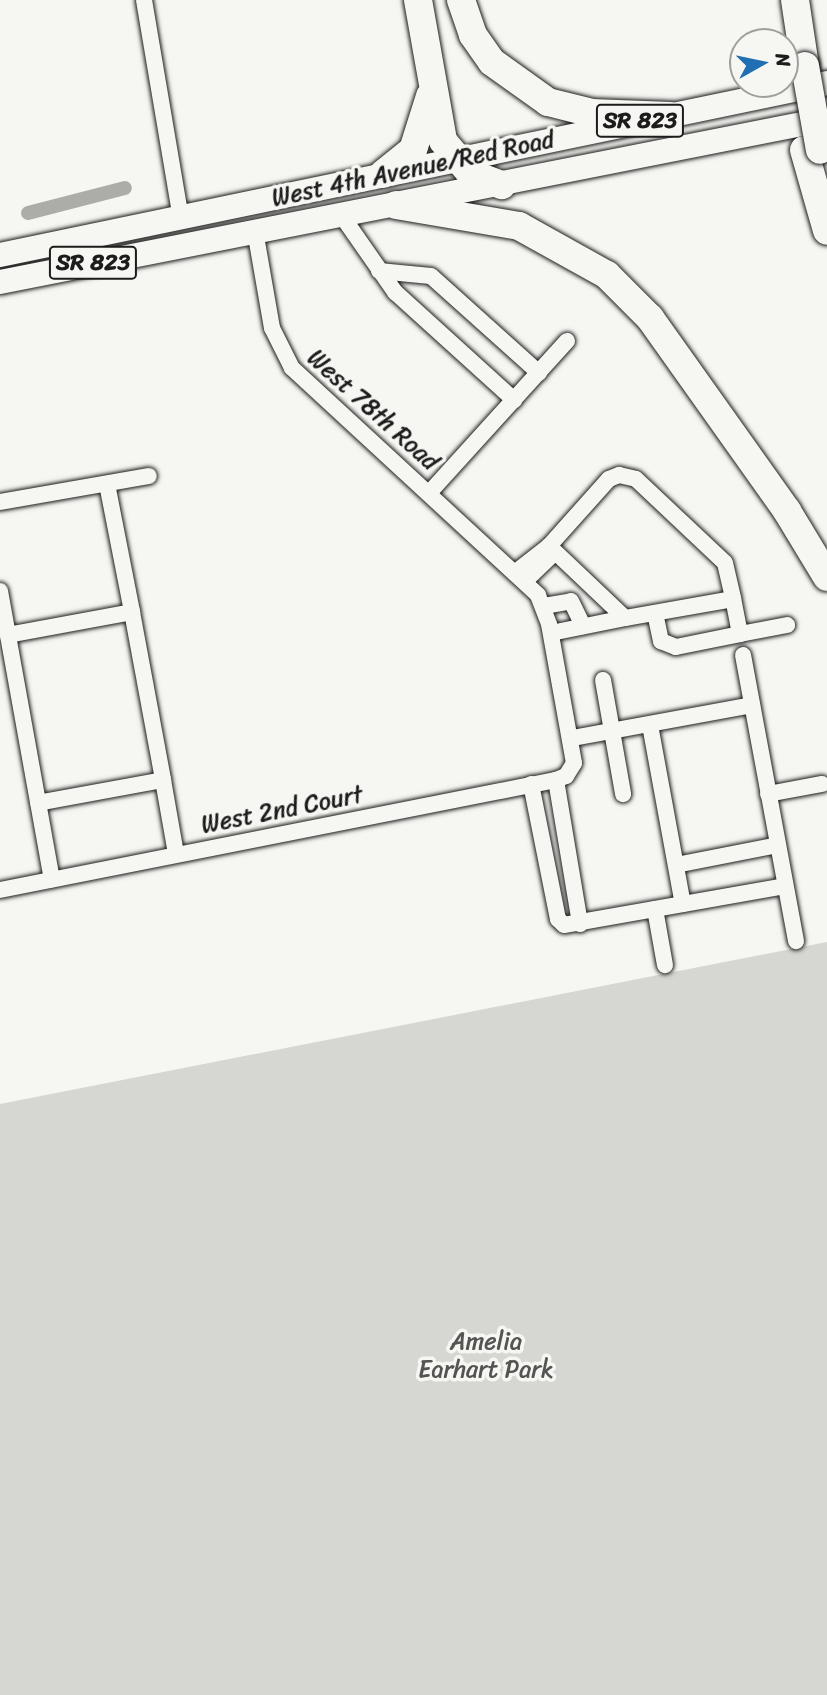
<!DOCTYPE html>
<html>
<head>
<meta charset="utf-8">
<style>
  body { margin:0 }
  #map { position:relative; width:827px; height:1695px; overflow:hidden; background:#f6f6f2; font-family:Sriracha,sans-serif }
  div>[style] { position:absolute }
  [style*='--x'] { left:calc(var(--x)*1px); top:calc(var(--y)*1px); width:calc(var(--w)*1px); rotate:calc(var(--a)*1deg) }
  .green>* { inset:0; background:#d6d6d2 }
  .canal>* { height:14px; margin:-7px; padding:0 7px; transform-origin:7px; border-radius:7px; background:#acaca9 }
  .roads { filter:drop-shadow(0 0 2px #1c1c1c) drop-shadow(0 0 2px #1c1c1c) }
  .minor>* { height:16px; margin:-8px; padding:0 8px; transform-origin:8px; border-radius:8px; background:#f6f6f2 }
  .primary>* { height:24px; margin:-12px; padding:0 12px; transform-origin:12px; border-radius:12px; background:#f6f6f2 }
  .motorway>* { height:28px; margin:-14px; padding:0 14px; transform-origin:14px; border-radius:14px; background:#f6f6f2 }
  .bridges { filter:drop-shadow(0 0 2px #1c1c1c) drop-shadow(0 0 2px #1c1c1c) }
  .motorway-bridge>* { height:28px; margin:-14px; padding:0 14px; transform-origin:14px; border-radius:14px; background:#f6f6f2 }
  span { translate:-50% -50%; white-space:nowrap; text-align:center; line-height:1.15; -webkit-text-stroke:7px #f6f6f2; paint-order:stroke }
  .shield-label span { padding:2px 5px; background:#f6f6f2; border:2px solid; border-radius:5px; -webkit-text-stroke-width:0 }
  .shield-label { font-size:23px; color:#1c1c1c; font-weight:700 }
  .street-label { font-size:24px; color:#1c1c1c }
  .park-label { font-size:24px; color:#545453 }
  .north { position:absolute; left:729px; top:28px; width:70px; height:70px; box-sizing:border-box; background:#f6f6f2; border:2px solid #9f9f9c; border-radius:50%; rotate:81deg; font-size:19px; font-weight:700; line-height:28px; text-align:center; color:#1c1c1c }
  .north::after { content:''; display:block; margin:auto; width:24px; height:32px; background:#1f6fb2; clip-path:polygon(50% 0,100% 100%,50% 72%,0 100%) }
</style>
</head>
<body>
<div id="map">
  <div class="green">
    <i style="clip-path:polygon(827px 942px,827px 1695px,0 1695px,0 1104px)"></i>
  </div>
  <div class="canal">
    <i style="--x:28;--y:213;--w:100;--a:-14.5"></i>
  </div>
  <div class="roads">
    <div class="minor">
      <i style="--x:144;--y:0;--w:221;--a:80.4"></i>
      <i style="--x:342;--y:216;--w:93;--a:55.1"></i>
      <i style="--x:395;--y:292;--w:161;--a:42.2"></i>
      <i style="--x:379;--y:271;--w:52;--a:5.5"></i>
      <i style="--x:431;--y:276;--w:145;--a:41.9"></i>
      <i style="--x:619;--y:475;--w:17;--a:13"></i>
      <i style="--x:636;--y:479;--w:122;--a:43.3"></i>
      <i style="--x:725;--y:563;--w:37;--a:77"></i>
      <i style="--x:733;--y:599;--w:110;--a:170"></i>
      <i style="--x:625;--y:618;--w:105;--a:-136.5"></i>
      <i style="--x:549;--y:546;--w:90;--a:-48.2"></i>
      <i style="--x:609;--y:479;--w:11;--a:-22"></i>
      <i style="--x:107;--y:484;--w:130;--a:78.9"></i>
      <i style="--x:430;--y:492;--w:204;--a:-47.8"></i>
      <i style="--x:0;--y:502;--w:151;--a:-9.9"></i>
      <i style="--x:517;--y:571;--w:41;--a:-38"></i>
      <i style="--x:549;--y:546;--w:10;--a:79"></i>
      <i style="--x:551;--y:556;--w:35;--a:136"></i>
      <i style="--x:0;--y:591;--w:293;--a:79.8"></i>
      <i style="--x:544;--y:606;--w:27;--a:-10"></i>
      <i style="--x:571;--y:601;--w:28;--a:64"></i>
      <i style="--x:655;--y:613;--w:29;--a:78"></i>
      <i style="--x:661;--y:641;--w:16;--a:22"></i>
      <i style="--x:676;--y:647;--w:65;--a:-11.5"></i>
      <i style="--x:740;--y:634;--w:36;--a:-101"></i>
      <i style="--x:551;--y:633;--w:76;--a:-11.5"></i>
      <i style="--x:740;--y:634;--w:48;--a:-10.8"></i>
      <i style="--x:8;--y:635;--w:126;--a:-10.5"></i>
      <i style="--x:132;--y:612;--w:171;--a:79.5"></i>
      <i style="--x:163;--y:780;--w:127;--a:169.6"></i>
      <i style="--x:743;--y:655;--w:291;--a:79.5"></i>
      <i style="--x:603;--y:680;--w:116;--a:80"></i>
      <i style="--x:650;--y:725;--w:182;--a:79.6"></i>
      <i style="--x:573;--y:738;--w:182;--a:-10.4"></i>
      <i style="--x:163;--y:780;--w:75;--a:80"></i>
      <i style="--x:556;--y:780;--w:146;--a:80.5"></i>
      <i style="--x:531;--y:784;--w:138;--a:78.7"></i>
      <i style="--x:558;--y:919;--w:8;--a:45"></i>
      <i style="--x:564;--y:925;--w:224;--a:-10"></i>
      <i style="--x:768;--y:794;--w:55;--a:-10.5"></i>
      <i style="--x:676;--y:865;--w:104;--a:-11.1"></i>
      <i style="--x:0;--y:890;--w:567;--a:-11.19"></i>
      <i style="--x:556;--y:780;--w:11;--a:-22"></i>
      <i style="--x:566;--y:776;--w:15;--a:-58"></i>
      <i style="--x:574;--y:763;--w:141;--a:-100.2"></i>
      <i style="--x:549;--y:624;--w:31;--a:-111"></i>
      <i style="--x:538;--y:595;--w:335;--a:-137.3"></i>
      <i style="--x:292;--y:368;--w:45;--a:-116.6"></i>
      <i style="--x:272;--y:328;--w:98;--a:-99.9"></i>
      <i style="--x:655;--y:909;--w:57;--a:79.9"></i>
    </div>
    <div class="primary">
      <i style="--x:0;--y:255;--w:845;--a:-11.75"></i>
      <i style="--x:0;--y:282;--w:843;--a:-11.15"></i>
    </div>
    <div class="motorway">
      <i style="--x:418;--y:0;--w:143;--a:79.9"></i>
      <i style="--x:443;--y:141;--w:42;--a:49.8"></i>
      <i style="--x:470;--y:173;--w:34;--a:21"></i>
      <i style="--x:461;--y:0;--w:37;--a:71"></i>
      <i style="--x:473;--y:35;--w:33;--a:55"></i>
      <i style="--x:492;--y:62;--w:69;--a:35.5"></i>
      <i style="--x:548;--y:102;--w:45;--a:14"></i>
      <i style="--x:592;--y:113;--w:78;--a:2.2"></i>
      <i style="--x:795;--y:0;--w:67;--a:81.4"></i>
      <i style="--x:804;--y:150;--w:84;--a:74.1"></i>
      <i style="--x:383;--y:174;--w:38;--a:-39"></i>
      <i style="--x:413;--y:150;--w:57;--a:-72.5"></i>
      <i style="--x:396;--y:205;--w:125;--a:9.7"></i>
      <i style="--x:519;--y:226;--w:101;--a:29.1"></i>
      <i style="--x:607;--y:275;--w:61;--a:45"></i>
      <i style="--x:650;--y:318;--w:237;--a:54.6"></i>
      <i style="--x:787;--y:511;--w:77;--a:58.8"></i>
    </div>
  </div>
  <div class="bridges">
    <div class="motorway-bridge">
      <i style="--x:805;--y:66;--w:85;--a:79.9"></i>
    </div>
  </div>
  <div class="shield-label">
    <span style="left:640px;top:121px">SR 823</span>
    <span style="left:93px;top:263px">SR 823</span>
  </div>
  <div class="street-label">
    <span style="left:413px;top:169px;rotate:-12deg">West 4th Avenue/Red Road</span>
    <span style="left:373px;top:410px;rotate:42deg">West 78th Road</span>
    <span style="left:282px;top:810px;rotate:-11deg">West 2nd Court</span>
  </div>
  <div class="park-label">
    <span style="left:486px;top:1356px">Amelia<br>Earhart Park</span>
  </div>
  <div class="north">N</div>
</div>
</body>
</html>
